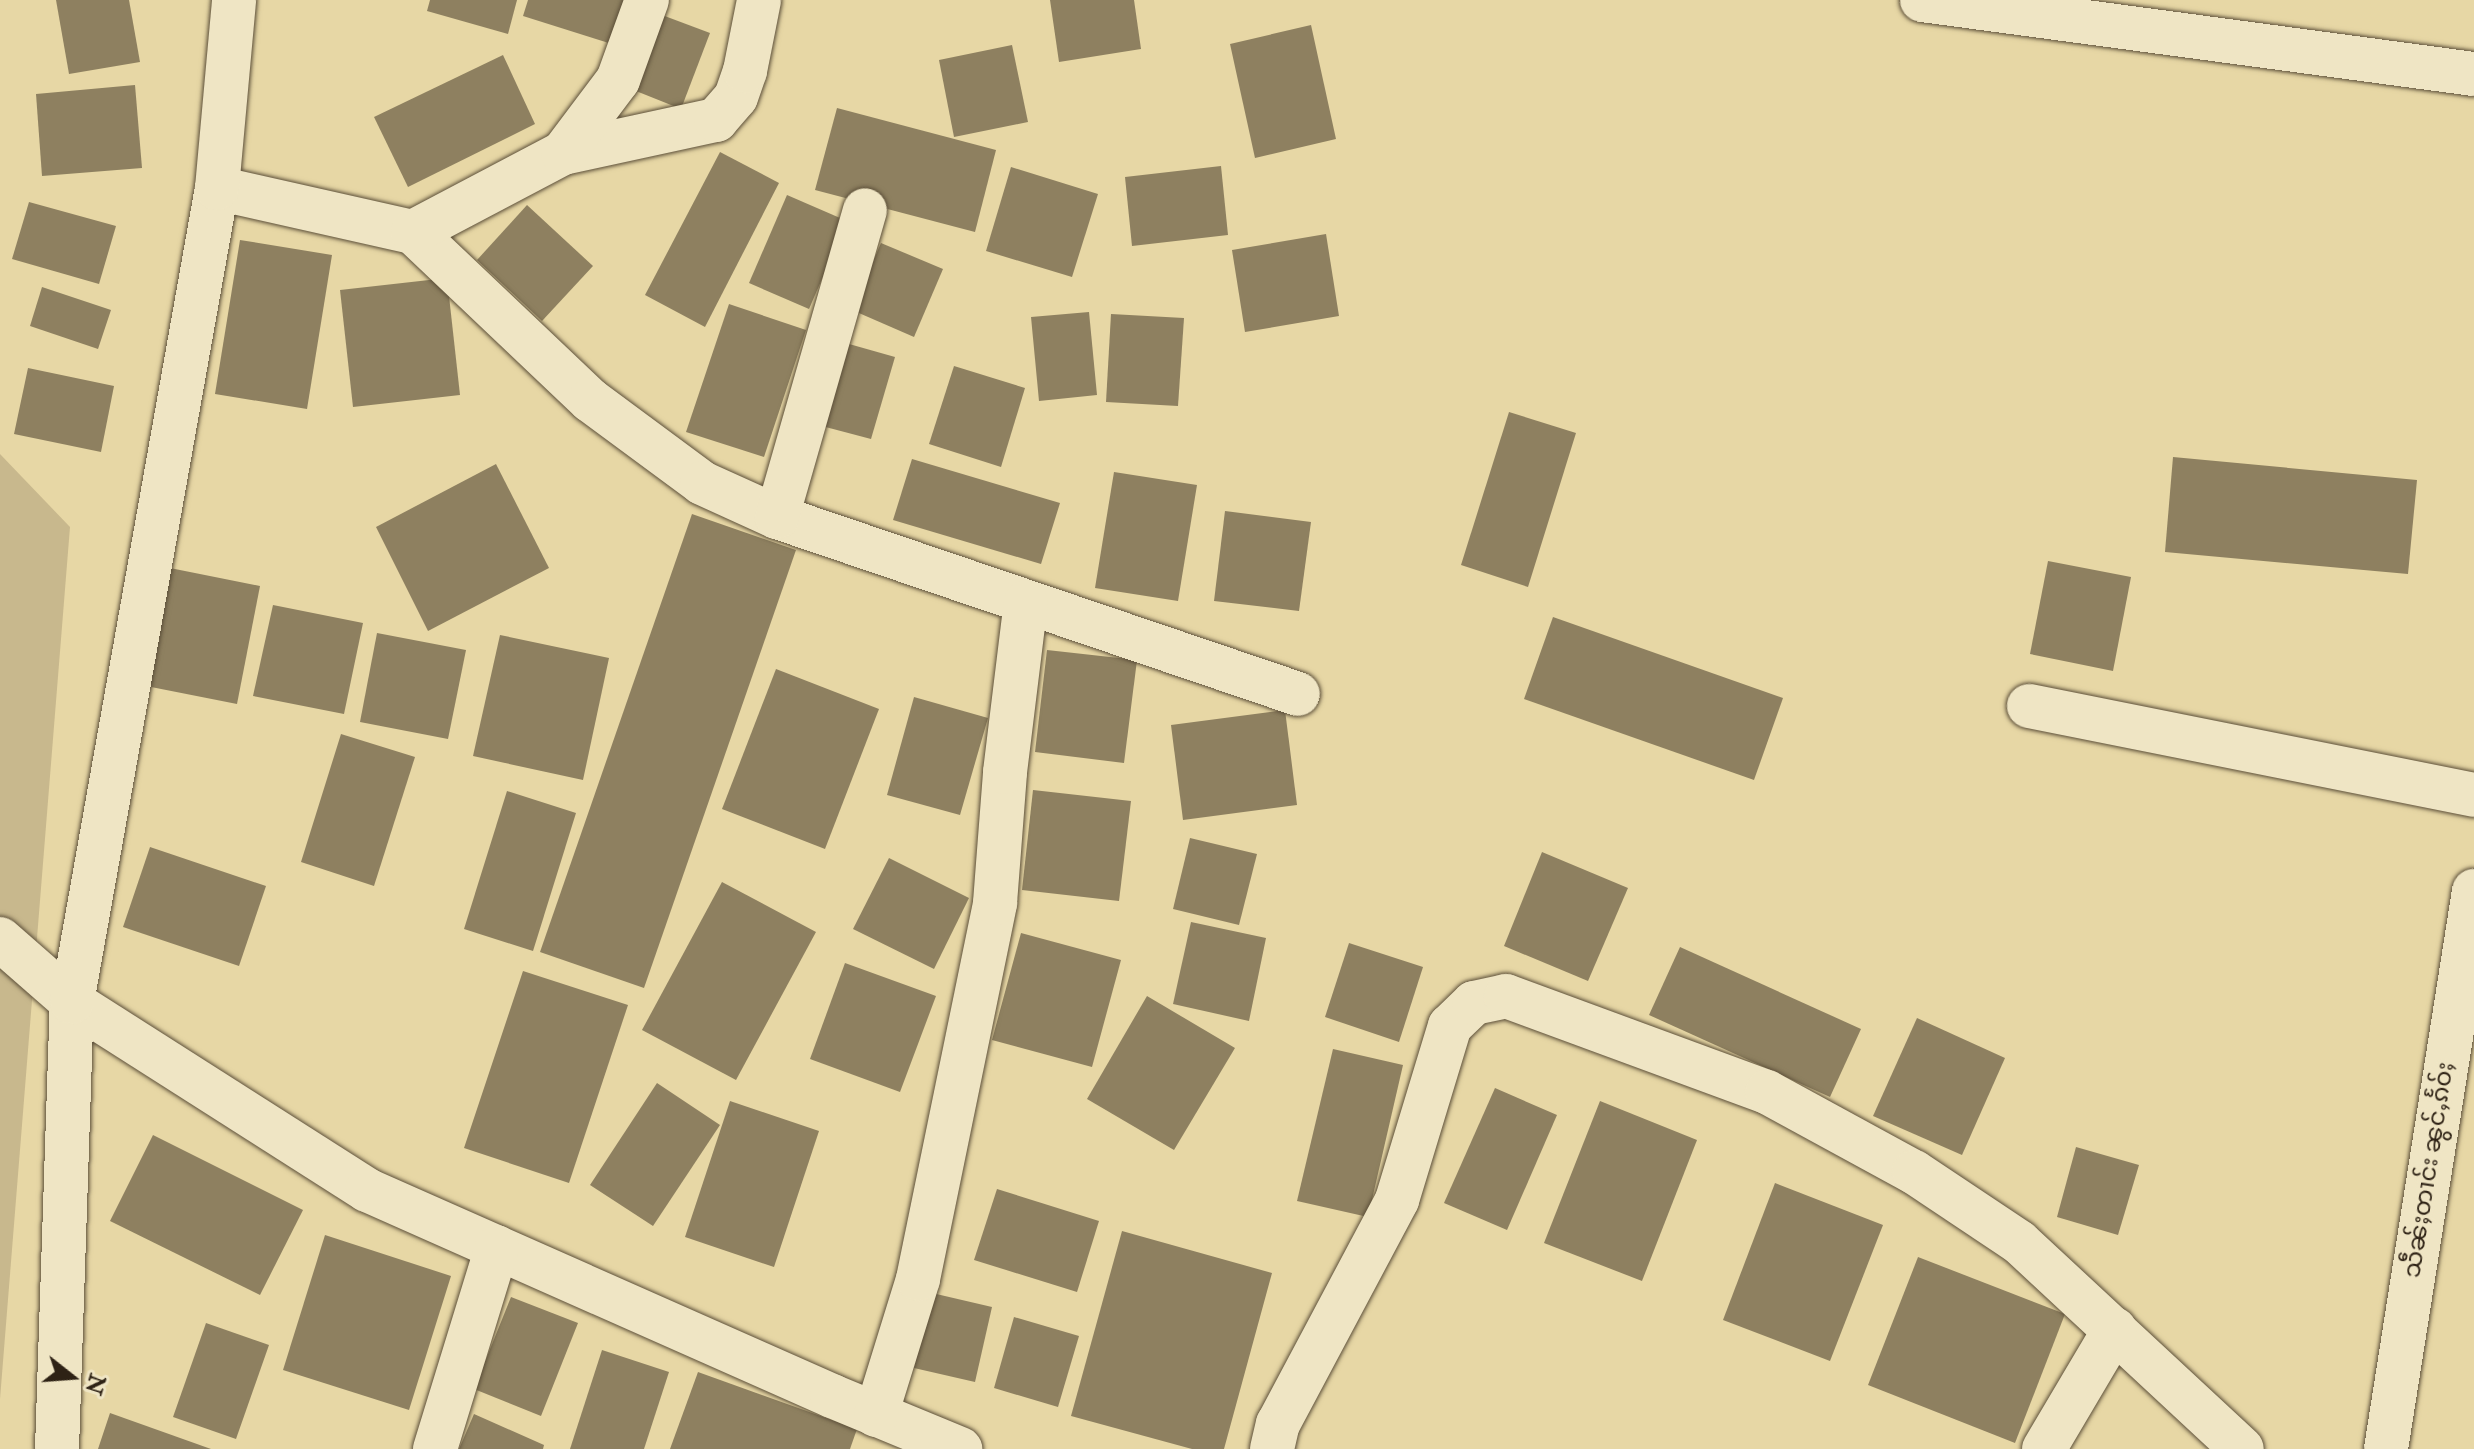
<!DOCTYPE html>
<html>
<head>
<meta charset="utf-8">
<style>
  body { margin:0 }
  #map { position:relative; width:2474px; height:1449px; overflow:hidden; background:#e7d7a5; font-family:"IM FELL Double Pica","Noto Sans Myanmar",serif }
  div>[style] { position:absolute }
  [style*='--x'] { left:calc(var(--x)*1px); top:calc(var(--y)*1px); width:calc(var(--w)*1px); rotate:calc(var(--a)*1deg) }
  .green>* { inset:0; background:#c8b88d }
  .building>* { inset:0; background:#8e8060 }
  .roads { filter:drop-shadow(0 0 2px #5c4f39) drop-shadow(0 0 2px #5c4f39) }
  .minor>* { height:44px; margin:-22px; padding:0 22px; transform-origin:22px; border-radius:22px; background:#efe5c4 }
  span { translate:-50% -50%; white-space:nowrap; text-align:center; line-height:1.15; -webkit-text-stroke:8px #efe5c4; paint-order:stroke }
  .street-label { font-size:24px; color:#2e2215 }
  .north { position:absolute; left:32px; top:1337px; width:80px; height:80px; -webkit-text-stroke:6px #efe5c4; paint-order:stroke; rotate:107deg; font-size:22px; font-weight:700; line-height:32px; text-align:center; color:#2e2215 }
  .north::after { content:''; display:block; margin:auto; width:28px; height:36px; background:#2e2215; clip-path:polygon(50% 0,100% 100%,50% 72%,0 100%) }
</style>
</head>
<body>
<div id="map">
  <div class="green">
    <i style="clip-path:polygon(0 454px,70px 527px,0 1399px)"></i>
  </div>
  <div class="building">
    <i style="clip-path:polygon(56px 0,129px 0,140px 62px,69px 74px)"></i>
    <i style="clip-path:polygon(430px 0,517px 0,508px 34px,427px 11px)"></i>
    <i style="clip-path:polygon(528px 0,629px 0,615px 45px,523px 16px)"></i>
    <i style="clip-path:polygon(1050px 0,1134px 0,1141px 49px,1059px 62px)"></i>
    <i style="clip-path:polygon(654px 12px,710px 33px,681px 109px,626px 87px)"></i>
    <i style="clip-path:polygon(1311px 25px,1336px 139px,1255px 158px,1230px 44px)"></i>
    <i style="clip-path:polygon(1012px 45px,1028px 122px,954px 137px,939px 60px)"></i>
    <i style="clip-path:polygon(503px 55px,535px 124px,408px 187px,374px 117px)"></i>
    <i style="clip-path:polygon(135px 85px,142px 168px,42px 176px,36px 94px)"></i>
    <i style="clip-path:polygon(837px 108px,996px 150px,975px 232px,815px 190px)"></i>
    <i style="clip-path:polygon(720px 152px,779px 183px,705px 327px,645px 295px)"></i>
    <i style="clip-path:polygon(1221px 166px,1228px 235px,1132px 246px,1125px 177px)"></i>
    <i style="clip-path:polygon(1011px 167px,1098px 194px,1072px 277px,986px 251px)"></i>
    <i style="clip-path:polygon(787px 195px,847px 221px,809px 309px,749px 283px)"></i>
    <i style="clip-path:polygon(29px 202px,116px 226px,99px 284px,12px 259px)"></i>
    <i style="clip-path:polygon(527px 205px,593px 266px,542px 321px,477px 260px)"></i>
    <i style="clip-path:polygon(1326px 234px,1339px 316px,1245px 332px,1232px 250px)"></i>
    <i style="clip-path:polygon(240px 240px,332px 255px,307px 409px,215px 394px)"></i>
    <i style="clip-path:polygon(881px 243px,943px 269px,914px 337px,852px 310px)"></i>
    <i style="clip-path:polygon(447px 278px,460px 395px,353px 407px,340px 290px)"></i>
    <i style="clip-path:polygon(42px 287px,111px 310px,98px 349px,30px 326px)"></i>
    <i style="clip-path:polygon(729px 304px,806px 330px,764px 457px,686px 432px)"></i>
    <i style="clip-path:polygon(1089px 312px,1097px 395px,1039px 401px,1031px 317px)"></i>
    <i style="clip-path:polygon(1111px 314px,1184px 318px,1178px 406px,1106px 402px)"></i>
    <i style="clip-path:polygon(842px 342px,895px 357px,871px 439px,818px 425px)"></i>
    <i style="clip-path:polygon(954px 366px,1025px 388px,1001px 467px,929px 444px)"></i>
    <i style="clip-path:polygon(28px 368px,114px 386px,101px 452px,14px 434px)"></i>
    <i style="clip-path:polygon(1509px 412px,1576px 433px,1528px 587px,1461px 565px)"></i>
    <i style="clip-path:polygon(2173px 457px,2417px 480px,2408px 574px,2165px 552px)"></i>
    <i style="clip-path:polygon(912px 459px,1060px 503px,1041px 564px,893px 520px)"></i>
    <i style="clip-path:polygon(496px 464px,549px 568px,428px 631px,376px 527px)"></i>
    <i style="clip-path:polygon(1114px 472px,1197px 485px,1178px 601px,1095px 588px)"></i>
    <i style="clip-path:polygon(1225px 511px,1311px 522px,1299px 611px,1214px 601px)"></i>
    <i style="clip-path:polygon(692px 514px,796px 550px,644px 988px,540px 952px)"></i>
    <i style="clip-path:polygon(2048px 561px,2131px 577px,2113px 671px,2030px 654px)"></i>
    <i style="clip-path:polygon(165px 567px,260px 586px,237px 704px,141px 685px)"></i>
    <i style="clip-path:polygon(273px 605px,363px 623px,344px 714px,253px 696px)"></i>
    <i style="clip-path:polygon(1553px 617px,1783px 698px,1754px 780px,1524px 699px)"></i>
    <i style="clip-path:polygon(377px 633px,466px 650px,448px 739px,360px 722px)"></i>
    <i style="clip-path:polygon(500px 635px,609px 658px,583px 780px,473px 756px)"></i>
    <i style="clip-path:polygon(1047px 650px,1137px 660px,1124px 763px,1035px 752px)"></i>
    <i style="clip-path:polygon(776px 669px,879px 709px,825px 849px,722px 809px)"></i>
    <i style="clip-path:polygon(914px 697px,988px 718px,960px 815px,887px 795px)"></i>
    <i style="clip-path:polygon(1285px 710px,1297px 805px,1183px 820px,1171px 725px)"></i>
    <i style="clip-path:polygon(341px 734px,415px 757px,374px 886px,301px 862px)"></i>
    <i style="clip-path:polygon(1033px 790px,1131px 801px,1119px 901px,1022px 890px)"></i>
    <i style="clip-path:polygon(507px 791px,576px 813px,533px 951px,464px 929px)"></i>
    <i style="clip-path:polygon(1190px 838px,1257px 854px,1239px 925px,1173px 909px)"></i>
    <i style="clip-path:polygon(150px 847px,266px 886px,239px 966px,123px 927px)"></i>
    <i style="clip-path:polygon(1542px 852px,1628px 888px,1588px 981px,1504px 946px)"></i>
    <i style="clip-path:polygon(889px 858px,969px 898px,934px 969px,853px 929px)"></i>
    <i style="clip-path:polygon(722px 882px,816px 932px,736px 1080px,642px 1030px)"></i>
    <i style="clip-path:polygon(1191px 922px,1266px 938px,1249px 1021px,1173px 1004px)"></i>
    <i style="clip-path:polygon(1021px 933px,1121px 960px,1092px 1067px,992px 1040px)"></i>
    <i style="clip-path:polygon(1349px 943px,1423px 967px,1399px 1042px,1325px 1017px)"></i>
    <i style="clip-path:polygon(1680px 947px,1861px 1029px,1830px 1097px,1649px 1015px)"></i>
    <i style="clip-path:polygon(845px 963px,936px 996px,900px 1092px,810px 1059px)"></i>
    <i style="clip-path:polygon(523px 971px,628px 1005px,569px 1183px,464px 1148px)"></i>
    <i style="clip-path:polygon(1147px 996px,1235px 1048px,1174px 1150px,1087px 1099px)"></i>
    <i style="clip-path:polygon(1917px 1018px,2005px 1058px,1962px 1155px,1873px 1116px)"></i>
    <i style="clip-path:polygon(1333px 1049px,1403px 1065px,1368px 1217px,1297px 1201px)"></i>
    <i style="clip-path:polygon(657px 1083px,720px 1125px,653px 1226px,590px 1185px)"></i>
    <i style="clip-path:polygon(1495px 1088px,1557px 1115px,1507px 1230px,1444px 1203px)"></i>
    <i style="clip-path:polygon(730px 1101px,819px 1131px,774px 1267px,685px 1237px)"></i>
    <i style="clip-path:polygon(1600px 1101px,1697px 1140px,1642px 1281px,1544px 1243px)"></i>
    <i style="clip-path:polygon(153px 1135px,303px 1210px,260px 1295px,110px 1221px)"></i>
    <i style="clip-path:polygon(2076px 1147px,2139px 1165px,2118px 1235px,2057px 1217px)"></i>
    <i style="clip-path:polygon(1775px 1183px,1883px 1225px,1830px 1361px,1723px 1320px)"></i>
    <i style="clip-path:polygon(997px 1189px,1099px 1221px,1077px 1292px,974px 1260px)"></i>
    <i style="clip-path:polygon(1122px 1231px,1272px 1273px,1224px 1449px,1192px 1449px,1071px 1416px)"></i>
    <i style="clip-path:polygon(325px 1235px,451px 1276px,409px 1410px,283px 1370px)"></i>
    <i style="clip-path:polygon(1918px 1257px,2065px 1314px,2015px 1443px,1868px 1385px)"></i>
    <i style="clip-path:polygon(932px 1293px,992px 1307px,975px 1382px,914px 1368px)"></i>
    <i style="clip-path:polygon(511px 1297px,578px 1323px,541px 1416px,474px 1389px)"></i>
    <i style="clip-path:polygon(1014px 1317px,1079px 1336px,1058px 1407px,994px 1388px)"></i>
    <i style="clip-path:polygon(206px 1323px,269px 1345px,236px 1439px,173px 1417px)"></i>
    <i style="clip-path:polygon(602px 1350px,669px 1372px,644px 1449px,570px 1449px)"></i>
    <i style="clip-path:polygon(698px 1372px,857px 1429px,850px 1449px,670px 1449px)"></i>
    <i style="clip-path:polygon(110px 1413px,211px 1449px,98px 1449px)"></i>
    <i style="clip-path:polygon(474px 1414px,544px 1445px,543px 1449px,459px 1449px)"></i>
  </div>
  <div class="roads">
    <div class="minor">
      <i style="--x:1922;--y:0;--w:557;--a:7.64"></i>
      <i style="--x:563;--y:153;--w:157;--a:-12.2"></i>
      <i style="--x:716;--y:120;--w:30;--a:-49"></i>
      <i style="--x:736;--y:97;--w:28;--a:-71"></i>
      <i style="--x:745;--y:71;--w:72;--a:-78.8"></i>
      <i style="--x:217;--y:188;--w:201;--a:12.7"></i>
      <i style="--x:413;--y:232;--w:244;--a:43.5"></i>
      <i style="--x:590;--y:400;--w:139;--a:36.5"></i>
      <i style="--x:702;--y:483;--w:82;--a:24.4"></i>
      <i style="--x:777;--y:517;--w:550;--a:18.76"></i>
      <i style="--x:413;--y:232;--w:170;--a:-27.8"></i>
      <i style="--x:563;--y:153;--w:91;--a:-53"></i>
      <i style="--x:618;--y:80;--w:85;--a:-70.1"></i>
      <i style="--x:777;--y:517;--w:319;--a:-74"></i>
      <i style="--x:2029;--y:706;--w:454;--a:11.3"></i>
      <i style="--x:0;--y:939;--w:96;--a:41.2"></i>
      <i style="--x:72;--y:1002;--w:350;--a:32.5"></i>
      <i style="--x:367;--y:1190;--w:509;--a:23.89"></i>
      <i style="--x:832;--y:1396;--w:139;--a:22.5"></i>
      <i style="--x:876;--y:1415;--w:142;--a:-72.8"></i>
      <i style="--x:918;--y:1279;--w:384;--a:-78.4"></i>
      <i style="--x:995;--y:903;--w:131;--a:-85.6"></i>
      <i style="--x:1005;--y:772;--w:171;--a:-83"></i>
      <i style="--x:57;--y:1449;--w:447;--a:-88.1"></i>
      <i style="--x:72;--y:1002;--w:827;--a:-79.9"></i>
      <i style="--x:217;--y:188;--w:189;--a:-84.8"></i>
      <i style="--x:435;--y:1449;--w:211;--a:-72.9"></i>
      <i style="--x:1272;--y:1449;--w:26;--a:-77"></i>
      <i style="--x:1278;--y:1424;--w:254;--a:-62"></i>
      <i style="--x:1397;--y:1200;--w:182;--a:-73.1"></i>
      <i style="--x:1450;--y:1026;--w:33;--a:-44"></i>
      <i style="--x:1474;--y:1003;--w:33;--a:-12"></i>
      <i style="--x:1506;--y:996;--w:278;--a:20.2"></i>
      <i style="--x:1767;--y:1092;--w:167;--a:28.6"></i>
      <i style="--x:1914;--y:1172;--w:126;--a:33.7"></i>
      <i style="--x:2019;--y:1242;--w:304;--a:42.9"></i>
      <i style="--x:2044;--y:1449;--w:139;--a:-59.4"></i>
      <i style="--x:2386;--y:1449;--w:565;--a:-81.04"></i>
    </div>
  </div>
  <div class="street-label">
    <span style="left:2429px;top:1170px;rotate:-81deg">သဵၼ်ႈတၢင်း ၼွင်ႇၵႅဝ်ႈ</span>
  </div>
  <div class="north">N</div>
</div>
</body>
</html>
